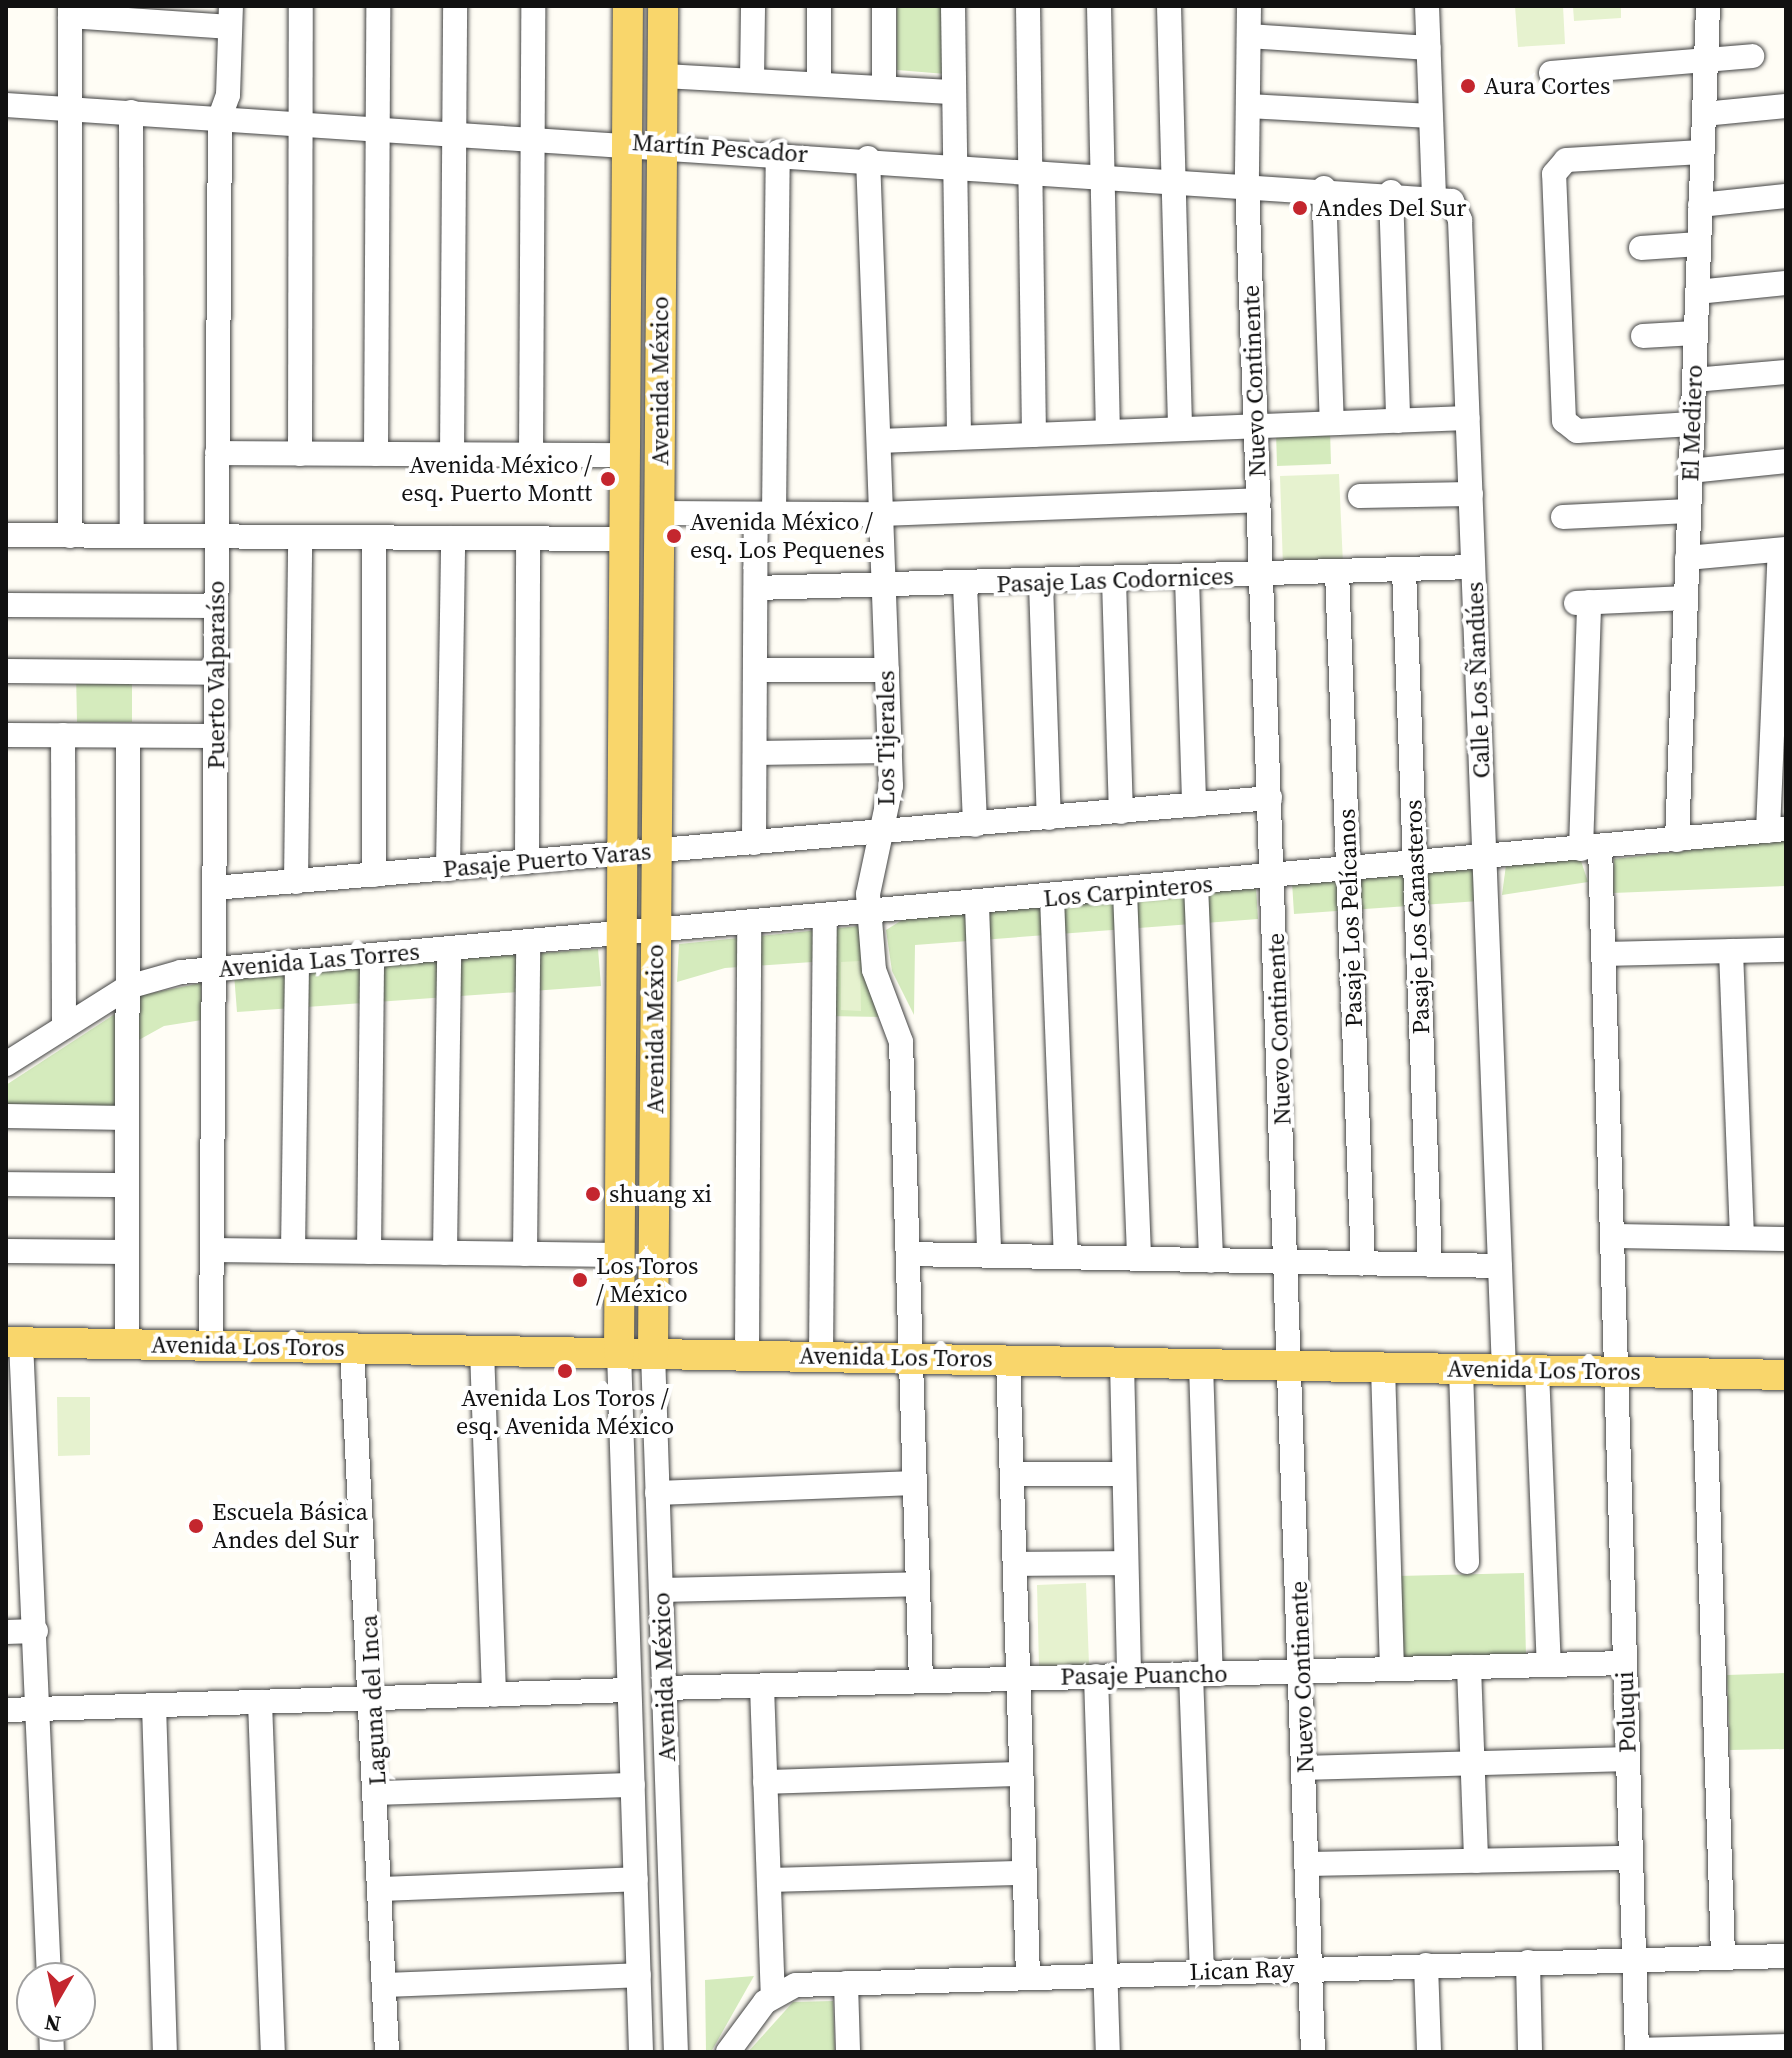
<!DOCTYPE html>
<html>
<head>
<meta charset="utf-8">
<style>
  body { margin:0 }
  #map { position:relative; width:1792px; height:2058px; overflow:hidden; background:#fffdf5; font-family:"Source Serif 4",serif }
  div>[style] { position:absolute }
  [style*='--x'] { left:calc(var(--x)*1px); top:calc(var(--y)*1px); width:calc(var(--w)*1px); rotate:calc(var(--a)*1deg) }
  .green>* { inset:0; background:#d5ebbd }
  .pitch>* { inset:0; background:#e6f2cf }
  .roads { filter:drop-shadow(0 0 2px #444) drop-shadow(0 0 2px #444) }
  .minor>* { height:24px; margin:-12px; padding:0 12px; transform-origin:12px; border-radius:12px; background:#fff }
  .major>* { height:30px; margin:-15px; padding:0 15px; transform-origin:15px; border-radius:15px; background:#f9d66b }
  .dots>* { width:22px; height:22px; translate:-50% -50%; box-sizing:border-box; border:4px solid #fff; border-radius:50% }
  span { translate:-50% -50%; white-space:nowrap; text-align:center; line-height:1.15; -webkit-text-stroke:8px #fff; paint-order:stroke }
  .poi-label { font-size:24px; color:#111 }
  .left { translate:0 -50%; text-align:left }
  .right { translate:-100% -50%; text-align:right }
  .street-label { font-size:24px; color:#111 }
  .frame { position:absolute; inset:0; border:8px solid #111; pointer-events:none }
  .north { position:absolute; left:16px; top:1962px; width:80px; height:80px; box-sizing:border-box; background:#fff; border:2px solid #a0a0a0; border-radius:50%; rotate:189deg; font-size:22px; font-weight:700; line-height:32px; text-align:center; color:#111 }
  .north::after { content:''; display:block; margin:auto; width:28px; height:36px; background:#c4262e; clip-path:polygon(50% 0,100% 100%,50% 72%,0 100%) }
</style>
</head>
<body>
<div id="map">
  <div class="green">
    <i style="clip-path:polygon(897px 6px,946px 6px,946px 74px,897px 70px)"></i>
    <i style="clip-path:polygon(1330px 430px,1331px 464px,1277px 466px,1276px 431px)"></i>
    <i style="clip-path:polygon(76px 672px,132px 672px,132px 722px,77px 722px)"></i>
    <i style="clip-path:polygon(1786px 839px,1786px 886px,1613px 893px,1614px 859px)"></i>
    <i style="clip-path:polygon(1580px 858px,1588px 882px,1502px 895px,1506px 865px)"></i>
    <i style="clip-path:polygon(1476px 869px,1479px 901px,1294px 914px,1292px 882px)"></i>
    <i style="clip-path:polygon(1256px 887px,1258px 919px,915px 945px,914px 1015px,892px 971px,886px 930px,907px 917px)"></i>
    <i style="clip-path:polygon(859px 926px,882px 1017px,827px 1016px,827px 961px,725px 968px,677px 982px,679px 944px)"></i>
    <i style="clip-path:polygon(598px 949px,601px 986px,237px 1012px,234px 974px)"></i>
    <i style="clip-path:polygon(201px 983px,202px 1020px,164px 1026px,137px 1041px,137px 996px)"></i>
    <i style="clip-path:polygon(118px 1012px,118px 1108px,6px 1107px,6px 1085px)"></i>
    <i style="clip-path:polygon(1524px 1573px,1526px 1657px,1400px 1659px,1398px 1576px)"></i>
    <i style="clip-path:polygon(1786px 1673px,1786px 1749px,1730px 1750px,1727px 1675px)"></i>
    <i style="clip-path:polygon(754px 1976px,711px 2052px,706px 2052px,705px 1980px)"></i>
    <i style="clip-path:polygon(833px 2001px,835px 2052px,748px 2052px,793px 2002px)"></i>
  </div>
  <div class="pitch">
    <i style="clip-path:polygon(1515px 6px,1563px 6px,1565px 44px,1518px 47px)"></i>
    <i style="clip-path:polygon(1573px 6px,1621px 6px,1621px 18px,1574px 21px)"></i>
    <i style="clip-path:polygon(1339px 474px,1343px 565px,1283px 567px,1280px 476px)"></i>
    <i style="clip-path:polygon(860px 961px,861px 1011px,841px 1010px,841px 962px)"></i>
    <i style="clip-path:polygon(57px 1397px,90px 1397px,90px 1455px,58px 1456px)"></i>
    <i style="clip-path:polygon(1086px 1583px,1089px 1665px,1039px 1667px,1037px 1585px)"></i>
  </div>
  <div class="roads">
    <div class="minor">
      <i style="--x:70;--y:6;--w:530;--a:90"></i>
      <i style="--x:953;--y:6;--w:431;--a:89.2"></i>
      <i style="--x:1028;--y:6;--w:429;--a:89.2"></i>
      <i style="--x:1099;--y:6;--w:426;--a:88.8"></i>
      <i style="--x:1169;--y:6;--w:423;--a:88.5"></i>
      <i style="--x:1249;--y:6;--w:176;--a:90.7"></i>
      <i style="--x:1247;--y:182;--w:1871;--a:87.98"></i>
      <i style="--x:1427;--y:6;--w:189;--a:87.9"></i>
      <i style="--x:70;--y:16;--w:160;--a:3.9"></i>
      <i style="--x:1249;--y:36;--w:180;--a:3.8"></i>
      <i style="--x:1551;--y:73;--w:202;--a:-4.8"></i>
      <i style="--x:663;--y:76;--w:289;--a:3.2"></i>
      <i style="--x:752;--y:80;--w:74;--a:-89.2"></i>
      <i style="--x:819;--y:84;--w:78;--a:-90"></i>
      <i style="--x:884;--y:88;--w:82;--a:-90"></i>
      <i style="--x:6;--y:105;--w:1449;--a:3.8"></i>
      <i style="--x:1452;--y:201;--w:21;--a:67"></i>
      <i style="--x:1460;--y:220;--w:1151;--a:87.81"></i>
      <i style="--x:1248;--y:106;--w:183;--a:3.1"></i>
      <i style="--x:131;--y:112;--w:424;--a:89.9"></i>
      <i style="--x:1704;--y:114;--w:82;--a:-5.6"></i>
      <i style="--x:868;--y:158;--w:628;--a:87.9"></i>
      <i style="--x:891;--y:786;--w:110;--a:102"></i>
      <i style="--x:868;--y:894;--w:76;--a:85.5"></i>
      <i style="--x:874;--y:970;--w:77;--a:69.4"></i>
      <i style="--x:901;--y:1042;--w:639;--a:88.21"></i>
      <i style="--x:1324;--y:188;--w:235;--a:88.1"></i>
      <i style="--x:1391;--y:192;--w:229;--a:88.2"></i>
      <i style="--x:1700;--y:205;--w:86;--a:-6"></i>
      <i style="--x:1641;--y:248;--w:58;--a:-3.9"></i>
      <i style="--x:1697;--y:292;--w:89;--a:-5.8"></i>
      <i style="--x:1643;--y:336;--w:52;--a:-3.3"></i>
      <i style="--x:1694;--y:380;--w:92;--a:-5"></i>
      <i style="--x:1692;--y:424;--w:115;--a:176.5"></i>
      <i style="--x:1577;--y:431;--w:16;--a:-142"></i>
      <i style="--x:1564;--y:421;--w:247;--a:-92.3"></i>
      <i style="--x:1554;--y:174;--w:18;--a:-49"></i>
      <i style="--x:1566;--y:160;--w:136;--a:-3.4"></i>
      <i style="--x:879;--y:441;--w:589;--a:-2.24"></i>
      <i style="--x:217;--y:453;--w:408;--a:0.3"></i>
      <i style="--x:300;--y:454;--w:448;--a:-89.9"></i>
      <i style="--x:376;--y:454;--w:448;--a:-89.7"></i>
      <i style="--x:452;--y:454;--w:448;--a:-89.6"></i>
      <i style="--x:531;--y:455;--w:449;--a:-89.7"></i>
      <i style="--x:1690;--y:471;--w:97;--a:-5.9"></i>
      <i style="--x:1360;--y:496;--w:111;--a:-1"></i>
      <i style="--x:659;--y:513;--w:222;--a:0.3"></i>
      <i style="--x:881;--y:514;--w:378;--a:-2.1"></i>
      <i style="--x:774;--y:515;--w:363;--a:-89.4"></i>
      <i style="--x:1563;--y:517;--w:126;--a:-2.7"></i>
      <i style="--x:6;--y:535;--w:618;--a:0.37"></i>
      <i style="--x:1687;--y:558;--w:99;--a:-5.2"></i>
      <i style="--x:1404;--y:570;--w:695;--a:87.86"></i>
      <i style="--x:1337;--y:572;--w:692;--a:87.85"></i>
      <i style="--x:1187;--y:578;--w:227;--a:88.2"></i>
      <i style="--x:1114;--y:580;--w:232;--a:88.3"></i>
      <i style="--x:1041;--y:583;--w:235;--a:88.1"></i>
      <i style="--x:965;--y:585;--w:240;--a:87.6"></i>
      <i style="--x:756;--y:588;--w:717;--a:-1.68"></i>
      <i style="--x:1576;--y:603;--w:110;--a:-2.6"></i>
      <i style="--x:6;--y:605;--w:210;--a:0.3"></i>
      <i style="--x:755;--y:670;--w:132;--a:0"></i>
      <i style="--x:6;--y:671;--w:210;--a:0.5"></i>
      <i style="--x:6;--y:735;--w:209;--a:0.3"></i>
      <i style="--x:63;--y:735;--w:292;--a:89.8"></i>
      <i style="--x:755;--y:753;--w:135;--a:-0.8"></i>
      <i style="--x:1768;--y:831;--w:281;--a:-87.6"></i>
      <i style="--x:1677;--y:840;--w:835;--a:-87.87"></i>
      <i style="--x:754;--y:843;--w:328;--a:-89.7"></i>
      <i style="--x:1600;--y:847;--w:1206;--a:88.24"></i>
      <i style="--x:1581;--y:849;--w:247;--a:-88.1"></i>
      <i style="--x:527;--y:862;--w:323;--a:-89.8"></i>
      <i style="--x:448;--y:869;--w:331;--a:-89.1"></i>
      <i style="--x:374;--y:875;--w:337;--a:-90"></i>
      <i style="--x:296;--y:882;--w:345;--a:-89.3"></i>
      <i style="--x:1196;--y:884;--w:377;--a:87.7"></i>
      <i style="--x:214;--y:888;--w:1060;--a:-4.87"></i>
      <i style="--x:1125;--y:891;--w:368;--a:87.8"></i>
      <i style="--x:1052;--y:897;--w:360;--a:87.8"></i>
      <i style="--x:977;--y:905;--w:350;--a:88"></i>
      <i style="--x:1731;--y:951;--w:287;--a:87.8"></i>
      <i style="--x:1604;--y:954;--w:182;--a:-1.3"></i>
      <i style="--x:6;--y:1064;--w:144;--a:-32.3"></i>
      <i style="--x:128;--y:987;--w:55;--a:-15.8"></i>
      <i style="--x:181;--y:972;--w:1611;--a:-5.09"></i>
      <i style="--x:6;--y:1116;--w:121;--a:0.9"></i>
      <i style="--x:6;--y:1184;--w:121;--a:0.5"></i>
      <i style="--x:1614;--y:1236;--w:172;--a:1"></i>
      <i style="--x:212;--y:1250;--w:407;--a:0.7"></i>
      <i style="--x:6;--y:1251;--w:121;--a:0.5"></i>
      <i style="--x:293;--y:1251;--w:289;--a:-89.2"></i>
      <i style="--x:369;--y:1252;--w:297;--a:-89.4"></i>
      <i style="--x:445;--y:1253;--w:304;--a:-89.2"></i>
      <i style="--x:525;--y:1254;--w:312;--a:-89.4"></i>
      <i style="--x:908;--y:1254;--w:592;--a:1.16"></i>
      <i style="--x:21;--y:1342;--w:637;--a:87.48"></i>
      <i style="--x:127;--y:1344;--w:608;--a:-89.91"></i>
      <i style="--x:211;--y:1345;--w:1228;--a:-89.58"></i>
      <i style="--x:220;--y:117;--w:23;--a:-70"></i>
      <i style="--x:228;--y:95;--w:89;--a:-88.1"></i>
      <i style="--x:352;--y:1348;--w:705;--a:87.15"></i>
      <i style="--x:482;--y:1350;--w:345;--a:88"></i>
      <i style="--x:619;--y:1352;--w:700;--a:88.2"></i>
      <i style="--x:653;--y:1353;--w:699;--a:88.12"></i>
      <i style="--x:747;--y:1354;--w:428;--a:-89.7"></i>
      <i style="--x:821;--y:1356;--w:437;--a:-89.5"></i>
      <i style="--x:1008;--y:1360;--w:617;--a:88.14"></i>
      <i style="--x:1122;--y:1362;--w:314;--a:88.7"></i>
      <i style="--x:1201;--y:1364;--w:310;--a:88.2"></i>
      <i style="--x:1383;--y:1367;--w:302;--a:88.3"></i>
      <i style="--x:1461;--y:1369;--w:193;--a:88.2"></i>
      <i style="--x:1537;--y:1371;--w:294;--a:87.7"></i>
      <i style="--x:1704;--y:1374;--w:583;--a:88.13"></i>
      <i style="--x:1012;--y:1474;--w:112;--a:0"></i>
      <i style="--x:657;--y:1493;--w:258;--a:-2.2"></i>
      <i style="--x:1015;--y:1564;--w:111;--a:-0.5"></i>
      <i style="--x:661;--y:1590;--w:257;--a:-1.3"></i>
      <i style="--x:6;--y:1632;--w:30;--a:-2"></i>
      <i style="--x:1469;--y:1667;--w:194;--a:87.9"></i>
      <i style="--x:1191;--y:1674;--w:297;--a:87.9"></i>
      <i style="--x:1096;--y:1676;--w:376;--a:88.2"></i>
      <i style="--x:762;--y:1686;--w:309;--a:88"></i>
      <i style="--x:664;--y:1688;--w:960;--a:-1.49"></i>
      <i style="--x:260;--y:1702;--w:350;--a:87.9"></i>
      <i style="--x:154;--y:1705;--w:347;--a:88.2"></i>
      <i style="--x:6;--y:1710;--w:623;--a:-1.84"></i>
      <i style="--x:1304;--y:1768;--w:323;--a:-1.6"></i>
      <i style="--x:765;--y:1782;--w:256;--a:-1.8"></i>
      <i style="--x:378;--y:1793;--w:255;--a:-1.8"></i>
      <i style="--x:1307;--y:1864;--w:324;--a:-1.1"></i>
      <i style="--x:769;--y:1880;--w:256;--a:-1.6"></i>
      <i style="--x:381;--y:1889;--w:255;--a:-2.2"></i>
      <i style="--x:1528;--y:1962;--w:90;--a:88.7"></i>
      <i style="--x:1426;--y:1965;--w:87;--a:88"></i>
      <i style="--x:846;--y:1983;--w:69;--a:88.3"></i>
      <i style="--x:384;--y:1985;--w:255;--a:-2.2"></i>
      <i style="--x:51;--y:2026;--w:26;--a:88"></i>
      <i style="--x:1637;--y:2050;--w:149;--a:-1.5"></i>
      <i style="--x:728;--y:2052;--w:62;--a:-53.5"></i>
      <i style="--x:765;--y:2002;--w:35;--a:-29"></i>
      <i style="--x:796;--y:1985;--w:990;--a:-1.68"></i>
    </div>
    <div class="major">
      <i style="--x:6;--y:1342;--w:1780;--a:1.06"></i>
      <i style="--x:619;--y:1352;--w:1346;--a:-89.62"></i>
      <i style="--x:653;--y:1353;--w:1347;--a:-89.57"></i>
    </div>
  </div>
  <div class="dots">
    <i style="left:1468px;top:86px;background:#c4262e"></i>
    <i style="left:1300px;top:208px;background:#c4262e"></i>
    <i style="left:608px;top:479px;background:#c4262e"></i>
    <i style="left:674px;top:536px;background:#c4262e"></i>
    <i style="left:593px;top:1194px;background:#c4262e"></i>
    <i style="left:580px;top:1280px;background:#c4262e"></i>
    <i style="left:565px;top:1371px;background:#c4262e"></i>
    <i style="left:196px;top:1526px;background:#c4262e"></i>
  </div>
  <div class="poi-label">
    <span class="left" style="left:1484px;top:86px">Aura Cortes</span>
    <span class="left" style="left:1316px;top:208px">Andes Del Sur</span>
    <span class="right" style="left:592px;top:479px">Avenida México /<br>esq. Puerto Montt</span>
    <span class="left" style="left:690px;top:536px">Avenida México /<br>esq. Los Pequenes</span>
    <span class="left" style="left:609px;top:1194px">shuang xi</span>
    <span class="left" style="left:596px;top:1280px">Los Toros<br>/ México</span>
    <span style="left:565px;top:1412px">Avenida Los Toros /<br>esq. Avenida México</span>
    <span class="left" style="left:212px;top:1526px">Escuela Básica<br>Andes del Sur</span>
  </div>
  <div class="street-label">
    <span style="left:720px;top:148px;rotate:4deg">Martín Pescador</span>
    <span style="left:660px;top:381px;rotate:-90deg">Avenida México</span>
    <span style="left:1254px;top:381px;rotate:-92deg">Nuevo Continente</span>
    <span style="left:1692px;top:423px;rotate:-88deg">El Mediero</span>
    <span style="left:1115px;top:580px;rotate:-2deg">Pasaje Las Codornices</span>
    <span style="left:216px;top:675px;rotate:-90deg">Puerto Valparaíso</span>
    <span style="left:1478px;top:680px;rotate:-92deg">Calle Los Ñandúes</span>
    <span style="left:886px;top:738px;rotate:-90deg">Los Tijerales</span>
    <span style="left:547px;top:860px;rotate:-5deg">Pasaje Puerto Varas</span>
    <span style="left:1128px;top:891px;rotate:-5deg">Los Carpinteros</span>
    <span style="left:1417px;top:917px;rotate:-92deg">Pasaje Los Canasteros</span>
    <span style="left:1350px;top:918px;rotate:-92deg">Pasaje Los Pelícanos</span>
    <span style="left:319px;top:960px;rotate:-5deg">Avenida Las Torres</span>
    <span style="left:655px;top:1029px;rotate:-90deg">Avenida México</span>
    <span style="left:1279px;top:1029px;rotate:-92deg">Nuevo Continente</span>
    <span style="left:248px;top:1346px;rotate:1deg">Avenida Los Toros</span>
    <span style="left:896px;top:1357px;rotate:1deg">Avenida Los Toros</span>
    <span style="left:1544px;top:1370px;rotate:1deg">Avenida Los Toros</span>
    <span style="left:1144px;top:1675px;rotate:-1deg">Pasaje Puancho</span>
    <span style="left:664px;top:1677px;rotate:-92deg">Avenida México</span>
    <span style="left:1302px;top:1677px;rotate:-92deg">Nuevo Continente</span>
    <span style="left:373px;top:1700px;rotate:-93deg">Laguna del Inca</span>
    <span style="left:1626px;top:1712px;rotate:-92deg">Poluqui</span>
    <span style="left:1242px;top:1970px;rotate:-2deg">Lican Ray</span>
  </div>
  <div class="frame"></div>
  <div class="north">N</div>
</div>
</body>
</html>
